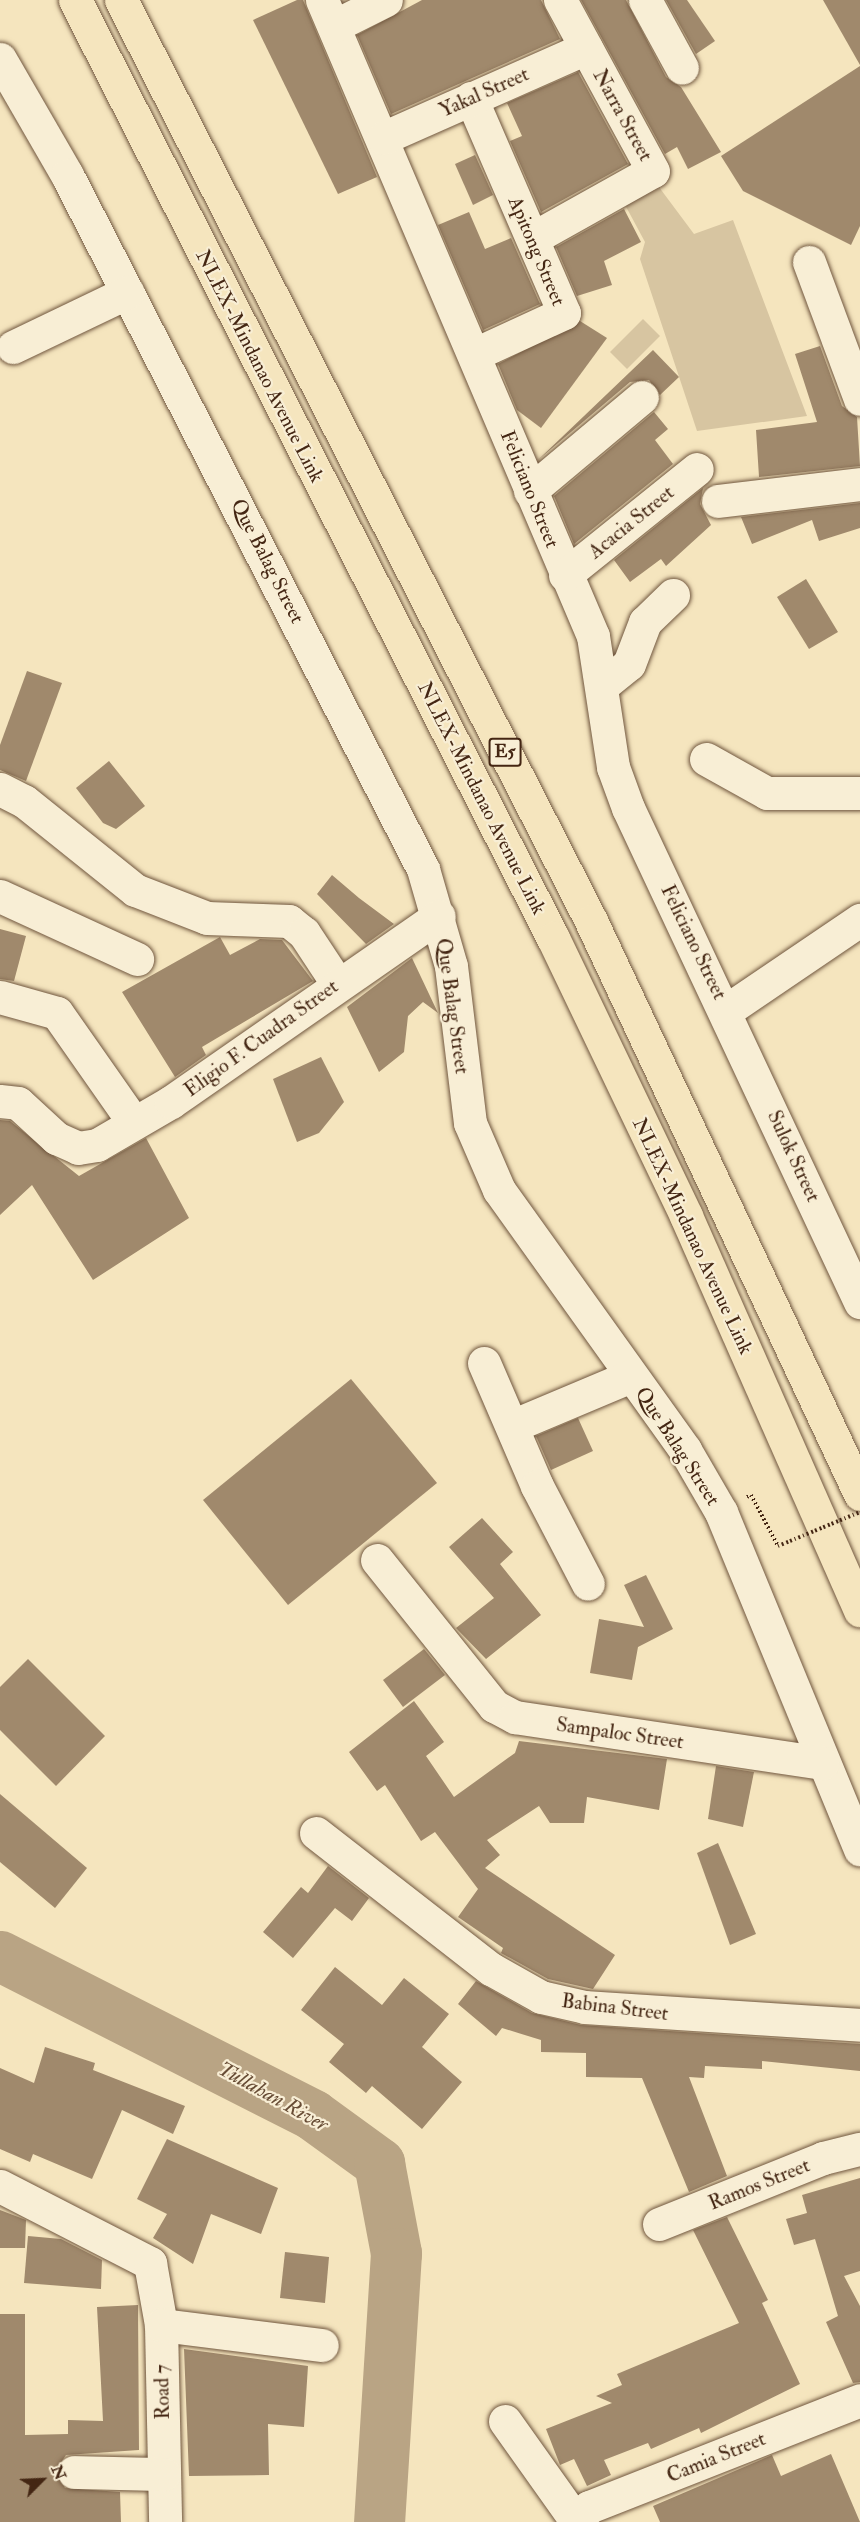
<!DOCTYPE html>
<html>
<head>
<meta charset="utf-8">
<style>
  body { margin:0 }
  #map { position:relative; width:860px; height:2522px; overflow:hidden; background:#f5e5be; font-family:"IM FELL Double Pica",serif }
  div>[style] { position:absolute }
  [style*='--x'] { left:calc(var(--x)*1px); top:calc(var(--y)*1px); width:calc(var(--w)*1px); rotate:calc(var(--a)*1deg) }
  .green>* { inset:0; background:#d7c5a1 }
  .river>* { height:51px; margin:-25.5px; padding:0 25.5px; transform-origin:25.5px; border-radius:25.5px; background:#b9a484 }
  .building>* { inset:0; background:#a0896c }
  .path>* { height:4px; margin-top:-2px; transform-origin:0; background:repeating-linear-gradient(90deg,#442613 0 1.5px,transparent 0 4.5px) }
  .roads { filter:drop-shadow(0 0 2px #70563e) drop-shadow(0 0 2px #70563e) }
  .minor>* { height:33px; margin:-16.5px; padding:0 16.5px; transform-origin:16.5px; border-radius:16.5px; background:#f8eed5 }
  .highway>* { height:33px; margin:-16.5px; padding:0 16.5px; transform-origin:16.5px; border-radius:16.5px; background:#f5e5be }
  .path-bridge>* { height:4px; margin-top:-2px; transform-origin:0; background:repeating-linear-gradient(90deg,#442613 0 1.5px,transparent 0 4.5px) }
  span { translate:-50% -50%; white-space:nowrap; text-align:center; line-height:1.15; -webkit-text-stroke:4.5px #f8eed5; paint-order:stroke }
  .shield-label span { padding:2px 4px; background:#f8eed5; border:2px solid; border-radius:4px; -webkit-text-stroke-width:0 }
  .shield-label { font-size:18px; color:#442613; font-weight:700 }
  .street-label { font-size:20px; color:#442613 }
  .water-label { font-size:21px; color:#674c35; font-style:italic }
  .north { position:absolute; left:12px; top:2450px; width:60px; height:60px; -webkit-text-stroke:4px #f8eed5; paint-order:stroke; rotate:66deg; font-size:16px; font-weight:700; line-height:24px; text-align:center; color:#442613 }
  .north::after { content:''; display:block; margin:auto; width:21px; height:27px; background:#442613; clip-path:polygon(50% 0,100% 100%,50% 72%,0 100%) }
</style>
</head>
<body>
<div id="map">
  <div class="green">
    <i style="clip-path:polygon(653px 179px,694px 234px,733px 220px,807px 416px,697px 431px,640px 259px,645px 242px,624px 203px)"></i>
    <i style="clip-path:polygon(643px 319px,660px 336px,627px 369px,610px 352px)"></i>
  </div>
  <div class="river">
    <i style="--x:0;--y:1956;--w:351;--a:26.9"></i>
    <i style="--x:313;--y:2115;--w:82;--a:36"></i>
    <i style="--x:379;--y:2163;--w:92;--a:79.3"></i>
    <i style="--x:396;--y:2253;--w:270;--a:93.6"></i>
  </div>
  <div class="building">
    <i style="clip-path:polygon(297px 0,303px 0,377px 177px,338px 194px,253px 20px)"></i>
    <i style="clip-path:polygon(422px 0,541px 0,560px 39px,391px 114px,357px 35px)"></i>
    <i style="clip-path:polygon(581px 0,626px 0,666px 77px,681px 87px,721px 152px,688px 169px,677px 147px,665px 154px)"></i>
    <i style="clip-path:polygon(666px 0,687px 0,715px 41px,696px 54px)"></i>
    <i style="clip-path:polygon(823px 0,860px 0,860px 65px)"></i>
    <i style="clip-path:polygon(860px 66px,860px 226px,851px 245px,743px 191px,721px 156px)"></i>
    <i style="clip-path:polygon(578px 72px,628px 164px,541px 212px,510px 141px,522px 136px,507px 103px)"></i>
    <i style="clip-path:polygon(475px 155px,493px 195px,473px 205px,455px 164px)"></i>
    <i style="clip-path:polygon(624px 209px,641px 242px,604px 261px,612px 285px,577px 296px,556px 247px)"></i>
    <i style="clip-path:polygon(469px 212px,485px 249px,511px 238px,540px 304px,483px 330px,438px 225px)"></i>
    <i style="clip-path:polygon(580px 321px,607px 338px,541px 428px,517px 410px,498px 364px)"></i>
    <i style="clip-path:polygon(820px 346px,842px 406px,857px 417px,860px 466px,759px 477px,756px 430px,817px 422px,795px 354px)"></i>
    <i style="clip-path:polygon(653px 350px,679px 377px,660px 395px,649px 380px,630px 382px,538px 460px)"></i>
    <i style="clip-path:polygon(654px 412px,668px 429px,655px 440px,673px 464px,574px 544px,554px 496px)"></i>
    <i style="clip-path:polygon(703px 488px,700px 504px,711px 525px,666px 566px,661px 559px,630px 582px,614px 560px)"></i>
    <i style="clip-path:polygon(860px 503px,860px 528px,819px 541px,812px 520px,752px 544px,741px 517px)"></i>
    <i style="clip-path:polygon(806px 579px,838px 632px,809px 649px,777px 597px)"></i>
    <i style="clip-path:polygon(27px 671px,62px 683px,26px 781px,0 770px,0 745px)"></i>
    <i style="clip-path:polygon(109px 761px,145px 806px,116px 829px,103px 823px,76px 788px)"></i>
    <i style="clip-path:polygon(332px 875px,359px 898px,394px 924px,366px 944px,317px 894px)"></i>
    <i style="clip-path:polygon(0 929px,26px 936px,14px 981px,0 979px)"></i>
    <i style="clip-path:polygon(220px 937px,230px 955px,260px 939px,282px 940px,313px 981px,202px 1047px,206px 1055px,175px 1077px,122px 992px)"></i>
    <i style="clip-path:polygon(412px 958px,438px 1013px,423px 1002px,408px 1016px,404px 1052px,379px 1072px,347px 1007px)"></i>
    <i style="clip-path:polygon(321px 1057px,344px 1102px,319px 1133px,297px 1142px,273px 1079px)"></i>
    <i style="clip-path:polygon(0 1120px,10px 1121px,79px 1176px,146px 1138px,189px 1218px,93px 1280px,32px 1185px,0 1215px)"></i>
    <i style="clip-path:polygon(351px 1379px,437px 1483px,288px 1605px,203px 1500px)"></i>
    <i style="clip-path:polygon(578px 1418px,593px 1451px,551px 1470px,536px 1436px)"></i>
    <i style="clip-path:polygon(482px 1518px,513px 1552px,500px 1564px,541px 1615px,486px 1659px,456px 1628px,494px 1598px,449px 1547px)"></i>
    <i style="clip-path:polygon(646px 1575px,673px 1629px,638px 1647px,632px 1680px,590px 1673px,599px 1619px,644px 1627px,624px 1585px)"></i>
    <i style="clip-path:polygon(424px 1649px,445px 1675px,403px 1707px,383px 1680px)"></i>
    <i style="clip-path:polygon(28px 1659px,105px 1736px,56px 1786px,0 1730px,0 1687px)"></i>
    <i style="clip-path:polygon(414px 1701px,444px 1742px,426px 1756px,454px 1797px,515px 1753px,519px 1741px,667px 1759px,659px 1810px,587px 1797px,584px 1823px,550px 1823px,539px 1806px,487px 1840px,500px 1855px,485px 1868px,615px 1955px,593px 1989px,548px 1979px,501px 1953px,503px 1948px,458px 1917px,478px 1889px,435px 1832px,421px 1841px,385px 1785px,377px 1791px,349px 1752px)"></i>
    <i style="clip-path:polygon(716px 1766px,754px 1772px,743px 1827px,708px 1819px)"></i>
    <i style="clip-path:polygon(0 1794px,87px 1868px,55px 1908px,0 1862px)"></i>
    <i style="clip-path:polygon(718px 1843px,756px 1934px,730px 1945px,697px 1853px)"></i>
    <i style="clip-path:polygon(328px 1866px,369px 1898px,352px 1921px,335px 1908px,293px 1958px,263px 1932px,301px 1887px,308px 1893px)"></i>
    <i style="clip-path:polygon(335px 1967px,382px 2005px,404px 1978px,449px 2014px,422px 2047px,462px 2082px,422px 2129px,372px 2086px,366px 2093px,329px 2062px,344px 2044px,301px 2010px)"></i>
    <i style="clip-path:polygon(476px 1981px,532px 2013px,581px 2025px,860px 2044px,860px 2071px,762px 2061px,762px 2069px,705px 2066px,704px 2078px,689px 2077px,727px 2176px,689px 2192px,642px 2078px,586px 2077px,586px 2053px,541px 2052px,541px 2040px,502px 2028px,496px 2036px,458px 2004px)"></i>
    <i style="clip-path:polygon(45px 2047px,95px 2063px,93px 2070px,185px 2106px,173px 2134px,122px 2110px,92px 2179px,33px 2154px,30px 2162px,0 2149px,0 2068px,34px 2083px)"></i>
    <i style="clip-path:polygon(167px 2139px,278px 2188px,261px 2234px,211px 2214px,193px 2264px,153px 2238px,167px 2214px,137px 2199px)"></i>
    <i style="clip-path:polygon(860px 2178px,860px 2271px,844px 2276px,860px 2306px,860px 2382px,853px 2383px,826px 2322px,838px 2316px,815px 2239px,794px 2245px,786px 2219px,807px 2213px,802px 2195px)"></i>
    <i style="clip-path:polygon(0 2210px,26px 2220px,25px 2248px,0 2248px)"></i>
    <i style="clip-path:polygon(727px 2217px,768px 2300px,762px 2303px,800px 2384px,701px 2433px,699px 2428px,651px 2449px,648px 2443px,604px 2460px,611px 2475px,587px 2486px,574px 2459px,560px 2465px,546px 2429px,612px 2403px,596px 2396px,622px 2385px,617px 2374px,739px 2323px,693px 2230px)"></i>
    <i style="clip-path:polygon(28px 2236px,61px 2239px,102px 2260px,101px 2289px,24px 2283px)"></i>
    <i style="clip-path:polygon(285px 2252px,329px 2257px,325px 2303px,280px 2298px)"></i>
    <i style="clip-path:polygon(138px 2305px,139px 2450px,66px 2455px,55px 2471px,65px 2488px,120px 2492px,121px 2522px,0 2522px,0 2314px,25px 2314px,25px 2435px,68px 2434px,68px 2420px,103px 2421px,97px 2307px)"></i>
    <i style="clip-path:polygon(184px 2349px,308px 2366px,304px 2427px,268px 2424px,269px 2475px,189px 2476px)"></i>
    <i style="clip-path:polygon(831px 2454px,860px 2522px,660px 2522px,653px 2506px,772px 2455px,781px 2476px)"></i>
  </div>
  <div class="path">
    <i style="--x:747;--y:1497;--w:4;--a:-27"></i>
    <i style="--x:751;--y:1495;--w:58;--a:62.1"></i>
  </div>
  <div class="roads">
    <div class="minor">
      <i style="--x:322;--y:0;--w:691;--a:66.92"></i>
      <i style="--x:593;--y:636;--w:133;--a:81.3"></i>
      <i style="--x:613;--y:767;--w:44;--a:69.9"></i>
      <i style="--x:628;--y:808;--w:546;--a:64.84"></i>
      <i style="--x:645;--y:0;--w:77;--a:61.4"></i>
      <i style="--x:334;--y:26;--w:58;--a:-26.6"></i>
      <i style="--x:0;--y:59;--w:134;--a:60"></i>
      <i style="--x:67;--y:175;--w:780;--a:62.84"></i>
      <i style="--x:423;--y:869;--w:101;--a:73.9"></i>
      <i style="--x:451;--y:966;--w:158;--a:83.1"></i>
      <i style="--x:470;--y:1123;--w:73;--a:66.6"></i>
      <i style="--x:499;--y:1190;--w:320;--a:54.4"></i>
      <i style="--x:685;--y:1450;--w:72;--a:59.9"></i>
      <i style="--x:721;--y:1512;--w:365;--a:67.6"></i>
      <i style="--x:471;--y:98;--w:234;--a:66.6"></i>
      <i style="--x:564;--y:313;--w:98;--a:155.3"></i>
      <i style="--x:383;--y:138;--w:222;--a:-23.9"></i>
      <i style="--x:533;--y:238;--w:137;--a:-29.2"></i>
      <i style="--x:653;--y:171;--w:195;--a:-118.5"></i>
      <i style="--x:809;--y:262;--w:146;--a:69.6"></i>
      <i style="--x:13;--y:347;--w:127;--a:-25.6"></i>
      <i style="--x:530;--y:491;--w:146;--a:-40"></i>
      <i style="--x:718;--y:501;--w:143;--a:-6.8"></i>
      <i style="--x:565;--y:575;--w:169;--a:-38.8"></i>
      <i style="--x:603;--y:685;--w:33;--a:-39"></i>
      <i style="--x:629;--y:664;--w:45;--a:-69.1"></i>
      <i style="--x:645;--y:622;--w:39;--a:-44"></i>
      <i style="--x:706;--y:759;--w:70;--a:29.1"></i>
      <i style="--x:767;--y:793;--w:93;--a:0"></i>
      <i style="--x:0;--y:789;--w:27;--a:27"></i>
      <i style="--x:24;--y:801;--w:142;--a:38.7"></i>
      <i style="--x:135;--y:890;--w:77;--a:21.3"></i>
      <i style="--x:207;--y:918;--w:82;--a:2.1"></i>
      <i style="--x:289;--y:921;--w:19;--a:39"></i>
      <i style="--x:304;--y:933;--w:60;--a:56.6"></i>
      <i style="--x:0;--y:896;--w:151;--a:24.7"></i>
      <i style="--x:0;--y:997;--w:59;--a:15.7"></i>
      <i style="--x:57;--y:1013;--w:134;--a:55"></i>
      <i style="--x:727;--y:1010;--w:161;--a:-34.1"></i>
      <i style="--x:0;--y:1101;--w:18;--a:6"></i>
      <i style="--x:18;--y:1103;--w:52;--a:42.6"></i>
      <i style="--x:56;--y:1138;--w:24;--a:24"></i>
      <i style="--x:78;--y:1148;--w:19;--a:-9"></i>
      <i style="--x:97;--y:1145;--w:86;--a:-30.2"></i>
      <i style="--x:171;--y:1102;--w:326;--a:-34.8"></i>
      <i style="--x:484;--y:1363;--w:134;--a:66.7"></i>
      <i style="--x:537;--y:1486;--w:110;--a:62.5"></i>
      <i style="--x:512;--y:1426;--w:129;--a:-22.8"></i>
      <i style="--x:377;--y:1560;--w:187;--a:51.3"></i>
      <i style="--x:494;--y:1706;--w:24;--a:28"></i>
      <i style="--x:515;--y:1717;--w:311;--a:8.5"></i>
      <i style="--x:316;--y:1833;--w:222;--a:37.9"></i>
      <i style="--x:491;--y:1969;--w:57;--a:29.2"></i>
      <i style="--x:541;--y:1997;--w:45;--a:12.8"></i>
      <i style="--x:585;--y:2007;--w:276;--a:3.7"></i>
      <i style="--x:0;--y:2186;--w:169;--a:27.2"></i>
      <i style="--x:150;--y:2263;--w:63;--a:79.9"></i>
      <i style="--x:161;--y:2325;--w:197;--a:88.8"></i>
      <i style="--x:659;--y:2224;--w:177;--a:-21.9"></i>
      <i style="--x:823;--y:2158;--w:38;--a:-14"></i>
      <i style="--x:161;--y:2325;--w:162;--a:7.1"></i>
      <i style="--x:505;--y:2421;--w:123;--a:54.6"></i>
      <i style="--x:74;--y:2472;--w:90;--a:1.3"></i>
      <i style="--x:576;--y:2521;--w:19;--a:-47"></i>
      <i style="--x:589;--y:2507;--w:291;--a:-21.5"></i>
    </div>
    <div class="highway">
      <i style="--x:75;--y:0;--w:1053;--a:63"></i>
      <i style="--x:553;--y:938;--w:308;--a:64.4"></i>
      <i style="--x:686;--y:1216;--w:431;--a:66.2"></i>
      <i style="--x:121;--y:0;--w:1034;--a:62.96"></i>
      <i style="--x:591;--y:921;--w:633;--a:64.85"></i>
    </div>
  </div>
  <div class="path-bridge">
    <i style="--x:778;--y:1546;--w:89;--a:-22.5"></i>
  </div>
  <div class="shield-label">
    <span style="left:505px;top:752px">E5</span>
  </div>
  <div class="street-label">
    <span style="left:484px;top:92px;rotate:-24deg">Yakal Street</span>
    <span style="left:623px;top:115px;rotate:61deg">Narra Street</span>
    <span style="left:537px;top:251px;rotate:67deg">Apitong Street</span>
    <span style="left:260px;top:366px;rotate:63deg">NLEX-Mindanao Avenue Link</span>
    <span style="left:530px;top:489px;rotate:68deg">Feliciano Street</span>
    <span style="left:631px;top:522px;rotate:-39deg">Acacia Street</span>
    <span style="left:268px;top:561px;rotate:63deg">Que Balag Street</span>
    <span style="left:482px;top:798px;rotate:63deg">NLEX-Mindanao Avenue Link</span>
    <span style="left:694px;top:942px;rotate:64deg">Feliciano Street</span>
    <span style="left:453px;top:1006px;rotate:82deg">Que Balag Street</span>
    <span style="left:261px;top:1038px;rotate:-36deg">Eligio F. Cuadra Street</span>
    <span style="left:794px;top:1156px;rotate:65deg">Sulok Street</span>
    <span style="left:693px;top:1236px;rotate:65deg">NLEX-Mindanao Avenue Link</span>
    <span style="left:678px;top:1446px;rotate:57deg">Que Balag Street</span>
    <span style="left:620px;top:1733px;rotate:8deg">Sampaloc Street</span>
    <span style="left:615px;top:2007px;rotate:7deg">Babina Street</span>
    <span style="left:759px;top:2184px;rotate:-22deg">Ramos Street</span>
    <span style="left:162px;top:2392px;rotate:-91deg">Road 7</span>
    <span style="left:716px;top:2457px;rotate:-22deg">Camia Street</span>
  </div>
  <div class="water-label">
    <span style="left:273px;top:2097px;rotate:29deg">Tullahan River</span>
  </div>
  <div class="north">N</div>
</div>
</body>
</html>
